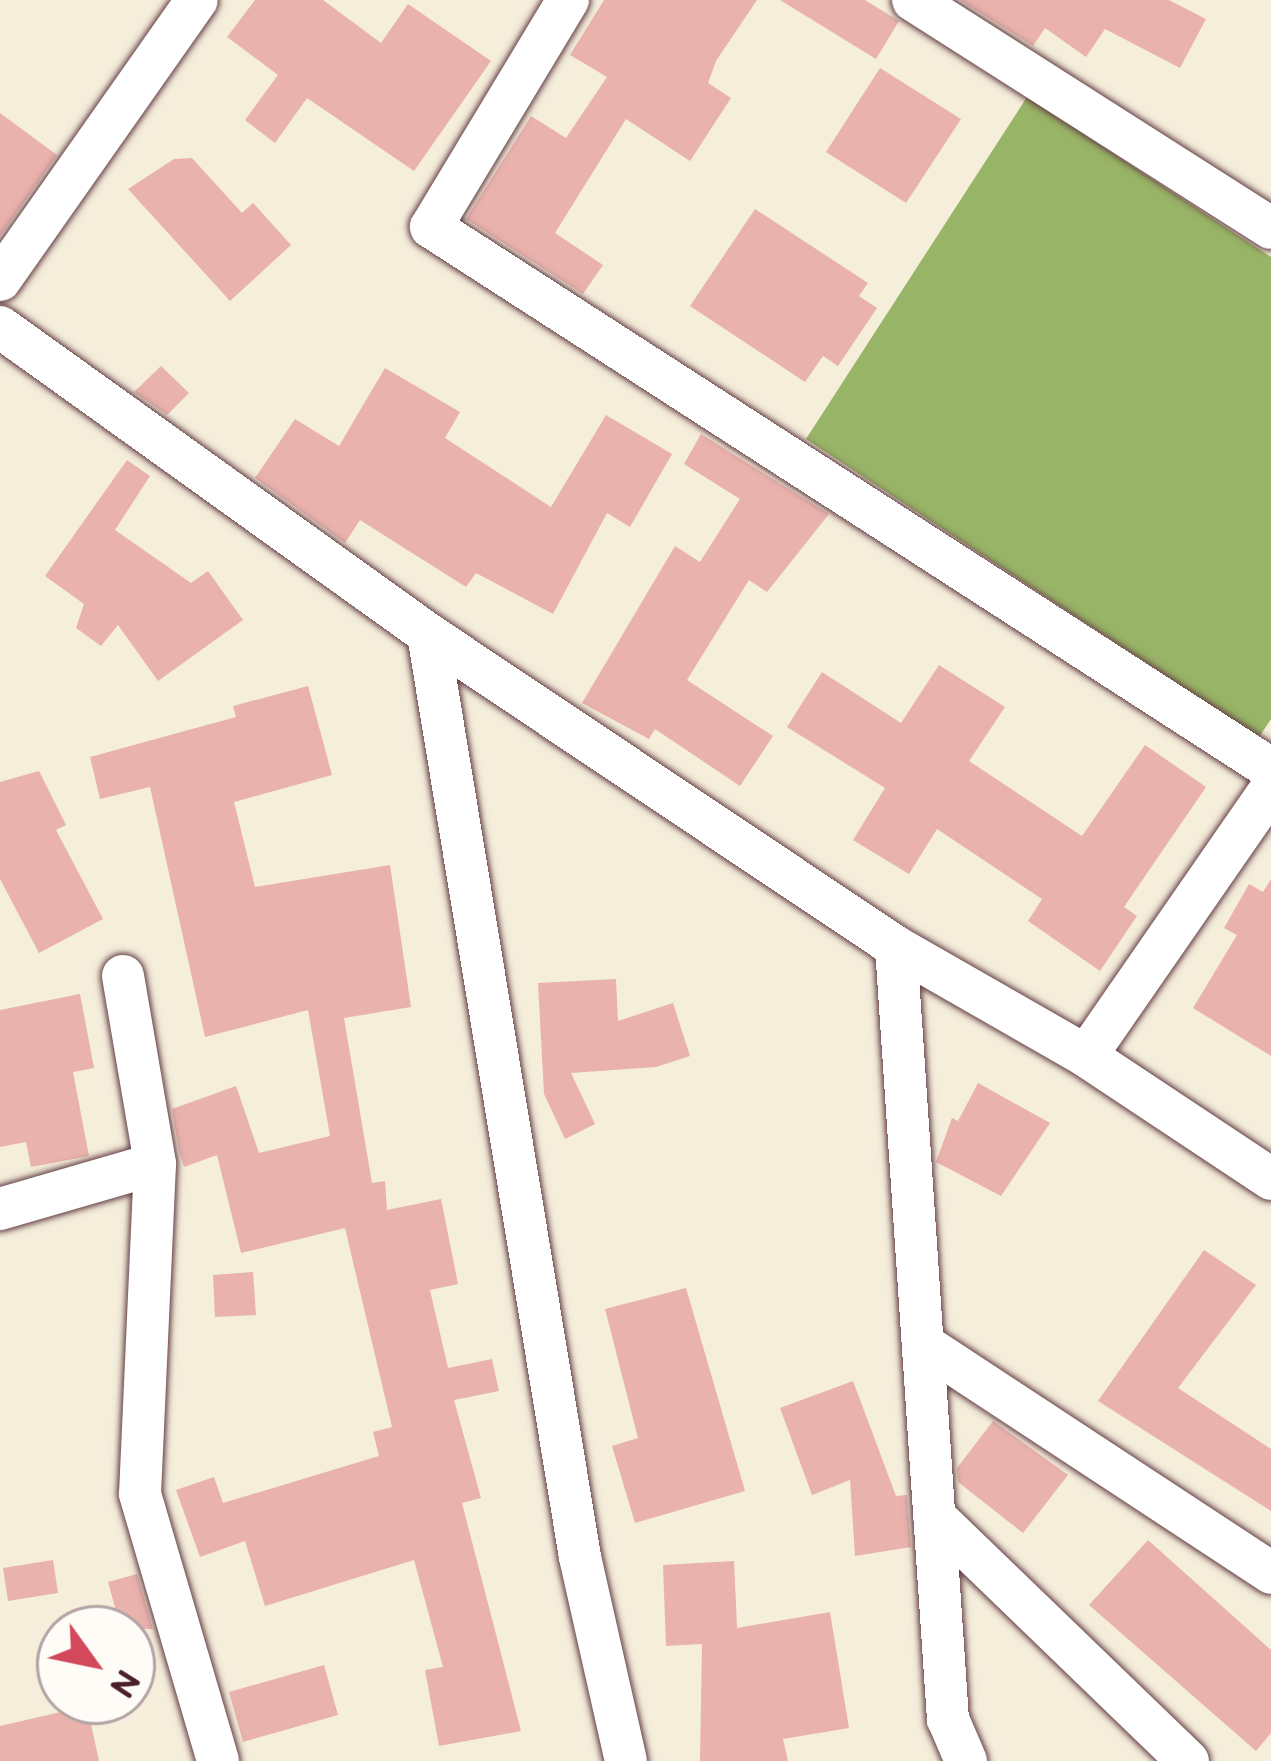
<!DOCTYPE html>
<html>
<head>
<meta charset="utf-8">
<style>
  body { margin:0 }
  #map { position:relative; width:1271px; height:1761px; overflow:hidden; background:#f5eedb; font-family:"Balsamiq Sans",sans-serif }
  div>[style] { position:absolute }
  [style*='--x'] { left:calc(var(--x)*1px); top:calc(var(--y)*1px); width:calc(var(--w)*1px); rotate:calc(var(--a)*1deg) }
  .forest>* { inset:0; background:#98b466 }
  .building>* { inset:0; background:#e9b2ad }
  .roads { filter:drop-shadow(0 0 3px #643e45) drop-shadow(0 0 3px #643e45) }
  .street>* { height:42px; margin:-21px; padding:0 21px; transform-origin:21px; border-radius:21px; background:#fff }
  span { translate:-50% -50%; white-space:nowrap; text-align:center; line-height:1.15; -webkit-text-stroke:9px #fdfcf7; paint-order:stroke }
  .north { position:absolute; left:36px; top:1605px; width:120px; height:120px; box-sizing:border-box; background:#fdfcf7; border:3px solid #b5a4a5; border-radius:50%; rotate:123deg; font-size:33px; font-weight:700; line-height:48px; text-align:center; color:#4a1f2b }
  .north::after { content:''; display:block; margin:auto; width:42px; height:54px; background:#d1495b; clip-path:polygon(50% 0,100% 100%,50% 72%,0 100%) }
</style>
</head>
<body>
<div id="map">
  <div class="forest">
    <i style="clip-path:polygon(1027px 97px,1271px 257px,1271px 719px,1259px 737px,806px 439px)"></i>
  </div>
  <div class="building">
    <i style="clip-path:polygon(255px 0,323px 0,381px 43px,408px 4px,491px 61px,414px 171px,307px 98px,275px 143px,245px 120px,278px 75px,227px 37px)"></i>
    <i style="clip-path:polygon(604px 0,757px 0,716px 61px,708px 83px,731px 98px,690px 161px,626px 119px,555px 233px,603px 265px,583px 294px,466px 219px,531px 116px,566px 138px,607px 77px,570px 55px)"></i>
    <i style="clip-path:polygon(780px 0,865px 0,899px 21px,876px 59px)"></i>
    <i style="clip-path:polygon(960px 0,1169px 0,1206px 19px,1180px 68px,1105px 29px,1086px 57px,1045px 28px,1033px 46px)"></i>
    <i style="clip-path:polygon(880px 68px,961px 119px,906px 203px,826px 152px)"></i>
    <i style="clip-path:polygon(0 113px,57px 155px,0 236px)"></i>
    <i style="clip-path:polygon(192px 158px,242px 213px,253px 203px,291px 245px,230px 301px,128px 189px,174px 159px)"></i>
    <i style="clip-path:polygon(755px 209px,868px 283px,859px 296px,877px 308px,838px 366px,823px 356px,805px 382px,690px 306px)"></i>
    <i style="clip-path:polygon(161px 366px,189px 393px,167px 415px,134px 392px)"></i>
    <i style="clip-path:polygon(385px 368px,460px 412px,445px 438px,551px 507px,606px 415px,672px 454px,630px 527px,607px 513px,553px 614px,476px 573px,466px 587px,360px 520px,345px 543px,255px 478px,295px 419px,339px 446px)"></i>
    <i style="clip-path:polygon(701px 434px,829px 514px,767px 592px,749px 580px,687px 680px,773px 736px,740px 786px,655px 729px,649px 739px,582px 703px,675px 546px,700px 562px,740px 499px,684px 464px)"></i>
    <i style="clip-path:polygon(127px 460px,150px 476px,115px 530px,191px 583px,208px 571px,243px 620px,158px 681px,118px 625px,101px 646px,76px 628px,84px 604px,45px 576px)"></i>
    <i style="clip-path:polygon(939px 665px,1005px 707px,969px 761px,1082px 836px,1145px 745px,1206px 787px,1124px 907px,1137px 916px,1100px 971px,1028px 921px,1042px 899px,937px 829px,909px 874px,853px 840px,885px 788px,787px 727px,822px 672px,901px 723px)"></i>
    <i style="clip-path:polygon(308px 686px,332px 775px,234px 802px,255px 887px,390px 865px,411px 1007px,344px 1018px,372px 1183px,385px 1181px,387px 1210px,441px 1199px,458px 1284px,430px 1290px,448px 1368px,492px 1359px,499px 1391px,454px 1400px,481px 1498px,462px 1503px,521px 1731px,439px 1746px,425px 1670px,443px 1667px,414px 1560px,265px 1606px,245px 1541px,200px 1557px,176px 1490px,214px 1477px,223px 1503px,379px 1456px,373px 1432px,392px 1427px,345px 1228px,241px 1253px,217px 1155px,184px 1167px,179px 1151px,172px 1109px,236px 1086px,259px 1153px,330px 1136px,308px 1010px,205px 1037px,150px 787px,100px 799px,90px 757px,236px 717px,233px 706px)"></i>
    <i style="clip-path:polygon(39px 771px,66px 825px,56px 830px,103px 919px,39px 953px,0 879px,0 782px)"></i>
    <i style="clip-path:polygon(1271px 879px,1271px 1056px,1193px 1008px,1237px 935px,1224px 928px,1249px 884px,1263px 892px)"></i>
    <i style="clip-path:polygon(616px 979px,618px 1021px,673px 1003px,690px 1056px,656px 1067px,571px 1073px,595px 1124px,565px 1139px,544px 1094px,538px 983px)"></i>
    <i style="clip-path:polygon(80px 994px,94px 1068px,73px 1072px,89px 1156px,31px 1167px,26px 1142px,0 1147px,0 1010px)"></i>
    <i style="clip-path:polygon(978px 1083px,1050px 1123px,1001px 1196px,936px 1162px,952px 1118px,958px 1121px)"></i>
    <i style="clip-path:polygon(1204px 1250px,1256px 1285px,1178px 1388px,1271px 1449px,1271px 1511px,1098px 1401px)"></i>
    <i style="clip-path:polygon(253px 1272px,256px 1315px,215px 1317px,213px 1275px)"></i>
    <i style="clip-path:polygon(686px 1288px,745px 1491px,635px 1523px,612px 1446px,638px 1438px,605px 1309px)"></i>
    <i style="clip-path:polygon(853px 1381px,896px 1496px,907px 1495px,911px 1547px,855px 1556px,850px 1480px,812px 1495px,780px 1408px)"></i>
    <i style="clip-path:polygon(993px 1421px,1068px 1475px,1023px 1533px,958px 1482px,957px 1468px)"></i>
    <i style="clip-path:polygon(1148px 1540px,1271px 1650px,1271px 1733px,1256px 1751px,1089px 1605px)"></i>
    <i style="clip-path:polygon(53px 1560px,58px 1593px,8px 1601px,3px 1568px)"></i>
    <i style="clip-path:polygon(734px 1561px,737px 1628px,830px 1612px,849px 1728px,783px 1739px,788px 1761px,700px 1761px,702px 1644px,666px 1646px,663px 1565px)"></i>
    <i style="clip-path:polygon(137px 1574px,153px 1629px,121px 1629px,108px 1582px)"></i>
    <i style="clip-path:polygon(324px 1665px,338px 1715px,243px 1742px,229px 1692px)"></i>
    <i style="clip-path:polygon(87px 1706px,99px 1761px,0 1761px,0 1726px)"></i>
  </div>
  <div class="roads">
    <div class="street">
      <i style="--x:568;--y:0;--w:265;--a:121.1"></i>
      <i style="--x:431;--y:227;--w:1000;--a:32.83"></i>
      <i style="--x:913;--y:0;--w:424;--a:32.5"></i>
      <i style="--x:0;--y:280;--w:342;--a:-54.9"></i>
      <i style="--x:0;--y:327;--w:527;--a:35.65"></i>
      <i style="--x:428;--y:634;--w:563;--a:33.77"></i>
      <i style="--x:896;--y:947;--w:219;--a:29.8"></i>
      <i style="--x:1086;--y:1056;--w:222;--a:33.6"></i>
      <i style="--x:428;--y:634;--w:935;--a:80.65"></i>
      <i style="--x:580;--y:1557;--w:209;--a:77.3"></i>
      <i style="--x:896;--y:947;--w:774;--a:86.15"></i>
      <i style="--x:948;--y:1719;--w:46;--a:66.8"></i>
      <i style="--x:123;--y:976;--w:191;--a:80.3"></i>
      <i style="--x:155;--y:1164;--w:330;--a:92.6"></i>
      <i style="--x:140;--y:1494;--w:278;--a:73.7"></i>
      <i style="--x:1086;--y:1056;--w:325;--a:-55.3"></i>
      <i style="--x:0;--y:1209;--w:161;--a:-16.2"></i>
      <i style="--x:923;--y:1344;--w:417;--a:33.3"></i>
      <i style="--x:934;--y:1516;--w:353;--a:44"></i>
    </div>
  </div>
  <div class="north">N</div>
</div>
</body>
</html>
